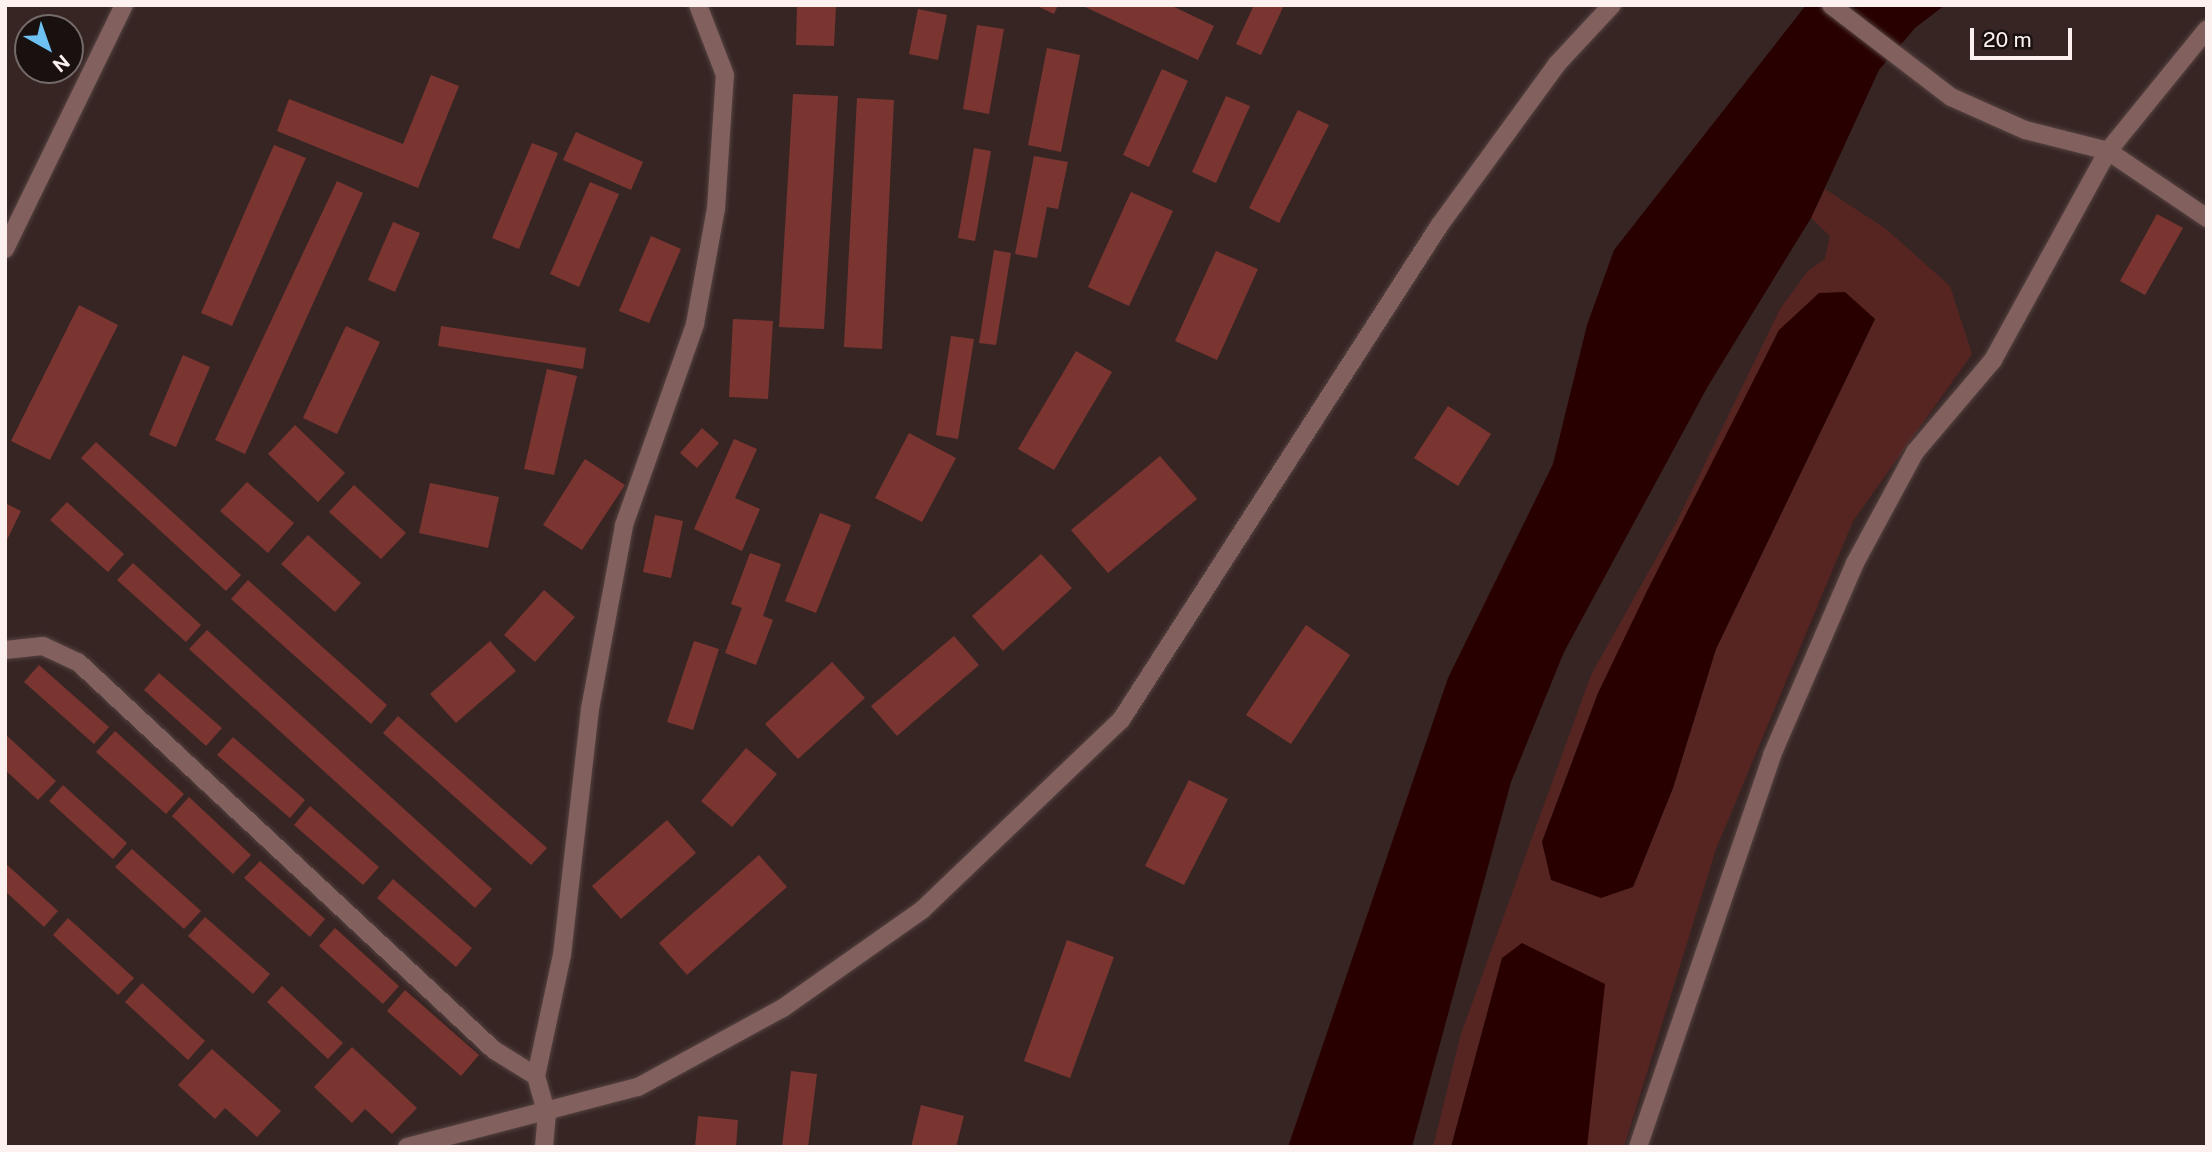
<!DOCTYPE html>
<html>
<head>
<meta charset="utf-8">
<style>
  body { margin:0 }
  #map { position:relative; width:2212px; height:1152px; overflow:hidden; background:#372524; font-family:"Public Sans",sans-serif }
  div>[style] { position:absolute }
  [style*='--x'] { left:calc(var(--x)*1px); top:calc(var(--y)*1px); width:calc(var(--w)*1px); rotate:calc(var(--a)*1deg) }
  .green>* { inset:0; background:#562522 }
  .water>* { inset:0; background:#290000 }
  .building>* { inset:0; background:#7b3530 }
  .roads { filter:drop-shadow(0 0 2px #534240) drop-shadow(0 0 2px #534240) }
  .minor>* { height:18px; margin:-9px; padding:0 9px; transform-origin:9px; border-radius:9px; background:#82605d }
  span { translate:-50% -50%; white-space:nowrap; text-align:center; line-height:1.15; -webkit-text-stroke:5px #191110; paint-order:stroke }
  .frame { position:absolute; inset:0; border:7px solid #fdf1ef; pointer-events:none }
  .north { position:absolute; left:14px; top:14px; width:70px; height:70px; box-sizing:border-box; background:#191110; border:2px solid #746b69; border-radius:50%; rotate:140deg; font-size:19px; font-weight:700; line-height:28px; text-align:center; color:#fdf1ef }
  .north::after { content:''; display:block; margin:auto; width:24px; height:32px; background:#6dc2f3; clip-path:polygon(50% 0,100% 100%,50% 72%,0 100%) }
  .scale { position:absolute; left:1970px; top:28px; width:102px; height:32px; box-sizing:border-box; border:4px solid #fdf1ef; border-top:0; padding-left:9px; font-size:21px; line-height:24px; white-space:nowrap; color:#fdf1ef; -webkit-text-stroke:5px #191110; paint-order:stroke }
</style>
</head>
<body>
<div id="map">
  <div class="green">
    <i style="clip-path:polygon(evenodd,1825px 189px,1886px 229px,1950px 286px,1972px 354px,1853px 521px,1716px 849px,1624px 1147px,1587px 1147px,1593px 1075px,1522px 943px,1502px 959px,1451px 1147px,1433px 1147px,1461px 1034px,1591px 675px,1677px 521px,1780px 309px,1808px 271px,1825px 259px,1830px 236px,1811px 218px,1825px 189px,1875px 319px,1716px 649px,1673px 788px,1633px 887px,1552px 880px,1542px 841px,1598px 693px,1779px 330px,1875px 319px)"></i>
  </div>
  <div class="water">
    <i style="clip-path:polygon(1806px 5px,1945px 5px,1915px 28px,1879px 70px,1811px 218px,1708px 386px,1564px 652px,1511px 782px,1412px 1147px,1288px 1147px,1448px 678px,1553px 464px,1587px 325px,1614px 250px)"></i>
    <i style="clip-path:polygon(1845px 292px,1875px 319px,1716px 649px,1673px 788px,1633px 887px,1601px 898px,1551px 880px,1542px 842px,1598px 693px,1647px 591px,1779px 330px,1819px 293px)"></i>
    <i style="clip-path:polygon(1522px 943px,1605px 984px,1587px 1147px,1451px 1147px,1502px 958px)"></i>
  </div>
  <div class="building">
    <i style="clip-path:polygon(797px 5px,836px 5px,834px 46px,796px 45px)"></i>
    <i style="clip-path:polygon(1035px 5px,1058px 5px,1054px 14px)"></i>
    <i style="clip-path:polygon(1081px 5px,1170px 5px,1214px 26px,1198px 60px)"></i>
    <i style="clip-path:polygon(1254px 5px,1284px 5px,1261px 55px,1236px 44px)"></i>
    <i style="clip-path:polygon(918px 9px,947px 15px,938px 60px,909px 54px)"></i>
    <i style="clip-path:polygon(977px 25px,1004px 29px,989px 114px,963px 109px)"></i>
    <i style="clip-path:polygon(1047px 48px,1080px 55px,1061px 152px,1028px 145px)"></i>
    <i style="clip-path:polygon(1162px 69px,1188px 81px,1149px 167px,1123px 155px)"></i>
    <i style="clip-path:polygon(431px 75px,459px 86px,418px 188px,277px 131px,289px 99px,403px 144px)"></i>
    <i style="clip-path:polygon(793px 94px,838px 96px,824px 329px,779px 327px)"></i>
    <i style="clip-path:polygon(1226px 96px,1250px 106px,1216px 183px,1192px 172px)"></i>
    <i style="clip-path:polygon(857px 98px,894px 100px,882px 349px,844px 347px)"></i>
    <i style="clip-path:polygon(1298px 110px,1329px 125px,1279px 223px,1249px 208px)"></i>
    <i style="clip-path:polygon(576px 132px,643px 162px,631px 190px,563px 160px)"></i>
    <i style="clip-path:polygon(532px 143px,558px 153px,519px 249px,492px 238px)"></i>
    <i style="clip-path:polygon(274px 145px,306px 158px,232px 326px,201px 313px)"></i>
    <i style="clip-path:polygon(974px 148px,991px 151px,975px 241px,958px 238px)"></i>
    <i style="clip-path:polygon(1034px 156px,1068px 162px,1058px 209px,1047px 207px,1037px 258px,1015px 254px)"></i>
    <i style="clip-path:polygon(337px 181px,363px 193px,245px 454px,215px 440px)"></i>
    <i style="clip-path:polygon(590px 182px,619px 194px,579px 287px,550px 274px)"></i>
    <i style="clip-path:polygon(1131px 192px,1173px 211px,1129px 306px,1088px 287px)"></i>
    <i style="clip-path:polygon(2157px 214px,2183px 228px,2145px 295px,2120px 281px)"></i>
    <i style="clip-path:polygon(393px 222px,420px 233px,395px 292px,368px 280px)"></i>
    <i style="clip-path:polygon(651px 236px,681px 249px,649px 323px,619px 311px)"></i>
    <i style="clip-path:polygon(994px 250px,1011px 253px,996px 345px,979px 343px)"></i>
    <i style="clip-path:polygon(1216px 251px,1258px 269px,1217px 360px,1175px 341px)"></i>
    <i style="clip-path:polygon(79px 305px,118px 325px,50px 460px,11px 441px)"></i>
    <i style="clip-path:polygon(733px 319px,773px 321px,768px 399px,729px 397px)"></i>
    <i style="clip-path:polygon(346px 326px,380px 342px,337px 434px,303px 418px)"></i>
    <i style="clip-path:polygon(441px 326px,586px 348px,583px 369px,438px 346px)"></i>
    <i style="clip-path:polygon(951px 336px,974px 339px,958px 439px,936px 435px)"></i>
    <i style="clip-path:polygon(1076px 351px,1112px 372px,1054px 470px,1018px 449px)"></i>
    <i style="clip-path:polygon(183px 355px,210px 367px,176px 447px,149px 435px)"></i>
    <i style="clip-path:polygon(547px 369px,577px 376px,554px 475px,524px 469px)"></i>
    <i style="clip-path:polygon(1448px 406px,1491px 434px,1458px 486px,1414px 458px)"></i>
    <i style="clip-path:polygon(295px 425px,345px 473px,318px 502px,268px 454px)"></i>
    <i style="clip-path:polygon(702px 428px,719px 443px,697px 468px,680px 453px)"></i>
    <i style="clip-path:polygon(909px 433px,956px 458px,922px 522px,875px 498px)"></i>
    <i style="clip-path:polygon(734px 439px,757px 449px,735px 498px,760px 509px,742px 551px,694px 529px)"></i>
    <i style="clip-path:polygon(96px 442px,241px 575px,226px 591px,81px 458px)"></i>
    <i style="clip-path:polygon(1160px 456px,1197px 499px,1108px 573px,1071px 530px)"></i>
    <i style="clip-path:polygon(585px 459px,625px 485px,582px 550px,543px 525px)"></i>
    <i style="clip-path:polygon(247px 482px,294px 523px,268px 553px,220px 511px)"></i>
    <i style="clip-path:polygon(430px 483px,499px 497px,488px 548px,419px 533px)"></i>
    <i style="clip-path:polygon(354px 485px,406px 533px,381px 559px,329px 512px)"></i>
    <i style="clip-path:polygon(67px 502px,124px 554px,108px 572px,50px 520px)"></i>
    <i style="clip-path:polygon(5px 503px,21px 511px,5px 544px)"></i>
    <i style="clip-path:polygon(820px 513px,851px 525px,816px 613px,785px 601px)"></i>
    <i style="clip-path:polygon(655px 515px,683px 521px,671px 578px,643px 572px)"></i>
    <i style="clip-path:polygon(308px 535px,361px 583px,335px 612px,281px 564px)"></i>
    <i style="clip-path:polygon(750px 553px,781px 564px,763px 616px,773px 620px,756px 665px,725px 653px,742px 608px,731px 604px)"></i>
    <i style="clip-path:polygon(1041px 554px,1072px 588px,1003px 651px,972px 616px)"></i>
    <i style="clip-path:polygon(133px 563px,201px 625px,186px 642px,117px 580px)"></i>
    <i style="clip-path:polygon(248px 580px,387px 705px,371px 724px,231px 599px)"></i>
    <i style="clip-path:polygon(544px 590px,575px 617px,535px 662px,504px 635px)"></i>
    <i style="clip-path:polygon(1306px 625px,1350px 655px,1291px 744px,1246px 715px)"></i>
    <i style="clip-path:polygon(207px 630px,492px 889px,475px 908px,189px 649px)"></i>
    <i style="clip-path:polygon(954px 636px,979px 665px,897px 736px,871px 706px)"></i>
    <i style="clip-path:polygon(490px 641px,516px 671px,456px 723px,430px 694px)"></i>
    <i style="clip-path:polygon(694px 641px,719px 649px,693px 730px,667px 722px)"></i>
    <i style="clip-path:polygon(832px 662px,865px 698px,798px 759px,765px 724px)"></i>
    <i style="clip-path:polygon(39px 665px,109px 727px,94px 744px,24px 682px)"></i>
    <i style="clip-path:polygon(159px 673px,222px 728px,206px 746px,144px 690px)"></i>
    <i style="clip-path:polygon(398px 716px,547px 848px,531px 865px,383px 733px)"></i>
    <i style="clip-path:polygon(115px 731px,184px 794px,166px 814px,96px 752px)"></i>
    <i style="clip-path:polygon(5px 734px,56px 781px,38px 800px,5px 770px)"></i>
    <i style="clip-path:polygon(233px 737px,305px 800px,290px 818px,217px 755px)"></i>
    <i style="clip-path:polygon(746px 748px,777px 774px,732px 827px,701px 801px)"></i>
    <i style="clip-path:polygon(1189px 780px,1228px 799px,1184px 885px,1145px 866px)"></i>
    <i style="clip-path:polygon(63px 785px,127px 843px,113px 859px,49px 801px)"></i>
    <i style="clip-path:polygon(189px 797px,251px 855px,233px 874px,172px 816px)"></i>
    <i style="clip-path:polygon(310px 806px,379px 867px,363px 885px,294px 825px)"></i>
    <i style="clip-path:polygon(667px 820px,696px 853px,621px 919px,592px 886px)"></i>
    <i style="clip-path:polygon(132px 849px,201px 911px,184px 929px,115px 867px)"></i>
    <i style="clip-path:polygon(759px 855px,787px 887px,687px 975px,659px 943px)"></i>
    <i style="clip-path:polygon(260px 861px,325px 919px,310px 937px,244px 878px)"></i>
    <i style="clip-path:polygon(5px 863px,58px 911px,44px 927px,5px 891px)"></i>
    <i style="clip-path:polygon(393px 879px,472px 948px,456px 967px,377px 898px)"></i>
    <i style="clip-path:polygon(205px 917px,270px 974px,253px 994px,188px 936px)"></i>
    <i style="clip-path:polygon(68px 918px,134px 978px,118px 995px,53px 935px)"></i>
    <i style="clip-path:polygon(335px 928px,399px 986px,383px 1004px,319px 946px)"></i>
    <i style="clip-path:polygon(1067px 940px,1114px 957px,1070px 1078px,1024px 1061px)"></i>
    <i style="clip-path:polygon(142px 983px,205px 1041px,188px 1060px,125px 1002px)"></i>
    <i style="clip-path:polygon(282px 986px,343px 1043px,328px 1059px,267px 1002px)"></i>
    <i style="clip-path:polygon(405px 990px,479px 1055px,461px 1076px,387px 1011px)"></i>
    <i style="clip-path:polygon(352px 1047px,417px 1108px,392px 1134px,365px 1109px,352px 1123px,314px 1087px)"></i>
    <i style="clip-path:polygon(212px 1049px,281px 1111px,257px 1137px,225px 1108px,215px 1119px,178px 1085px)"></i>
    <i style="clip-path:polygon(791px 1071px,817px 1074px,808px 1147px,782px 1147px)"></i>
    <i style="clip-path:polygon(921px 1105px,964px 1116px,956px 1147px,911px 1147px)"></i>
    <i style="clip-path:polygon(698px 1116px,738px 1120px,736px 1147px,695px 1147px)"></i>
  </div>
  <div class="roads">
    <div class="minor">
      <i style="--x:1831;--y:5;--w:151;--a:37.5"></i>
      <i style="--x:1951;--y:97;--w:81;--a:24"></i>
      <i style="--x:2025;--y:130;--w:86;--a:14.2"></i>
      <i style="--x:2108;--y:151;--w:120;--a:34.1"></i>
      <i style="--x:5;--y:249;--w:271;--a:-64"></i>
      <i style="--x:5;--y:650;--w:38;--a:-6"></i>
      <i style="--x:43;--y:646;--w:38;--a:25"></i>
      <i style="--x:78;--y:662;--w:569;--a:43.01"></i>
      <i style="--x:494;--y:1050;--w:49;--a:31.8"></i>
      <i style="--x:407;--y:1147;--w:239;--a:-14.6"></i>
      <i style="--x:638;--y:1087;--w:165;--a:-28.6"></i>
      <i style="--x:783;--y:1008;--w:170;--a:-35.2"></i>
      <i style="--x:922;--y:910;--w:275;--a:-43.7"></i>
      <i style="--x:1121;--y:720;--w:588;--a:-57.23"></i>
      <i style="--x:1439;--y:226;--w:200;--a:-53.9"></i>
      <i style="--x:1557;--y:64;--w:81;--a:-47"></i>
      <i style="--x:544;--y:1147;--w:32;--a:-85"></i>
      <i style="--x:547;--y:1115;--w:41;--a:-105.8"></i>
      <i style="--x:536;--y:1076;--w:124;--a:-77.9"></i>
      <i style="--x:562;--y:955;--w:248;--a:-83.5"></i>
      <i style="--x:590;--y:709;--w:187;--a:-79.5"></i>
      <i style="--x:624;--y:525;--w:213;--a:-70.5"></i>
      <i style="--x:695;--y:324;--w:117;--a:-79.7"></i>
      <i style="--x:716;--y:209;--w:134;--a:-86.2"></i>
      <i style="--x:725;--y:75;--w:75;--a:-111.1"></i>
      <i style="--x:1638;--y:1147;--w:414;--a:-71.1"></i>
      <i style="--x:1772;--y:755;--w:209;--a:-66.6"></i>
      <i style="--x:1855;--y:563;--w:126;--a:-61.6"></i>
      <i style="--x:1915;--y:452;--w:121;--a:-49.7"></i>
      <i style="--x:1993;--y:360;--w:239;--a:-61.2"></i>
      <i style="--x:2108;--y:151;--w:157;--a:-50.9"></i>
    </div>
  </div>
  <div class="frame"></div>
  <div class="north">N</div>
  <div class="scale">20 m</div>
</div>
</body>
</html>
